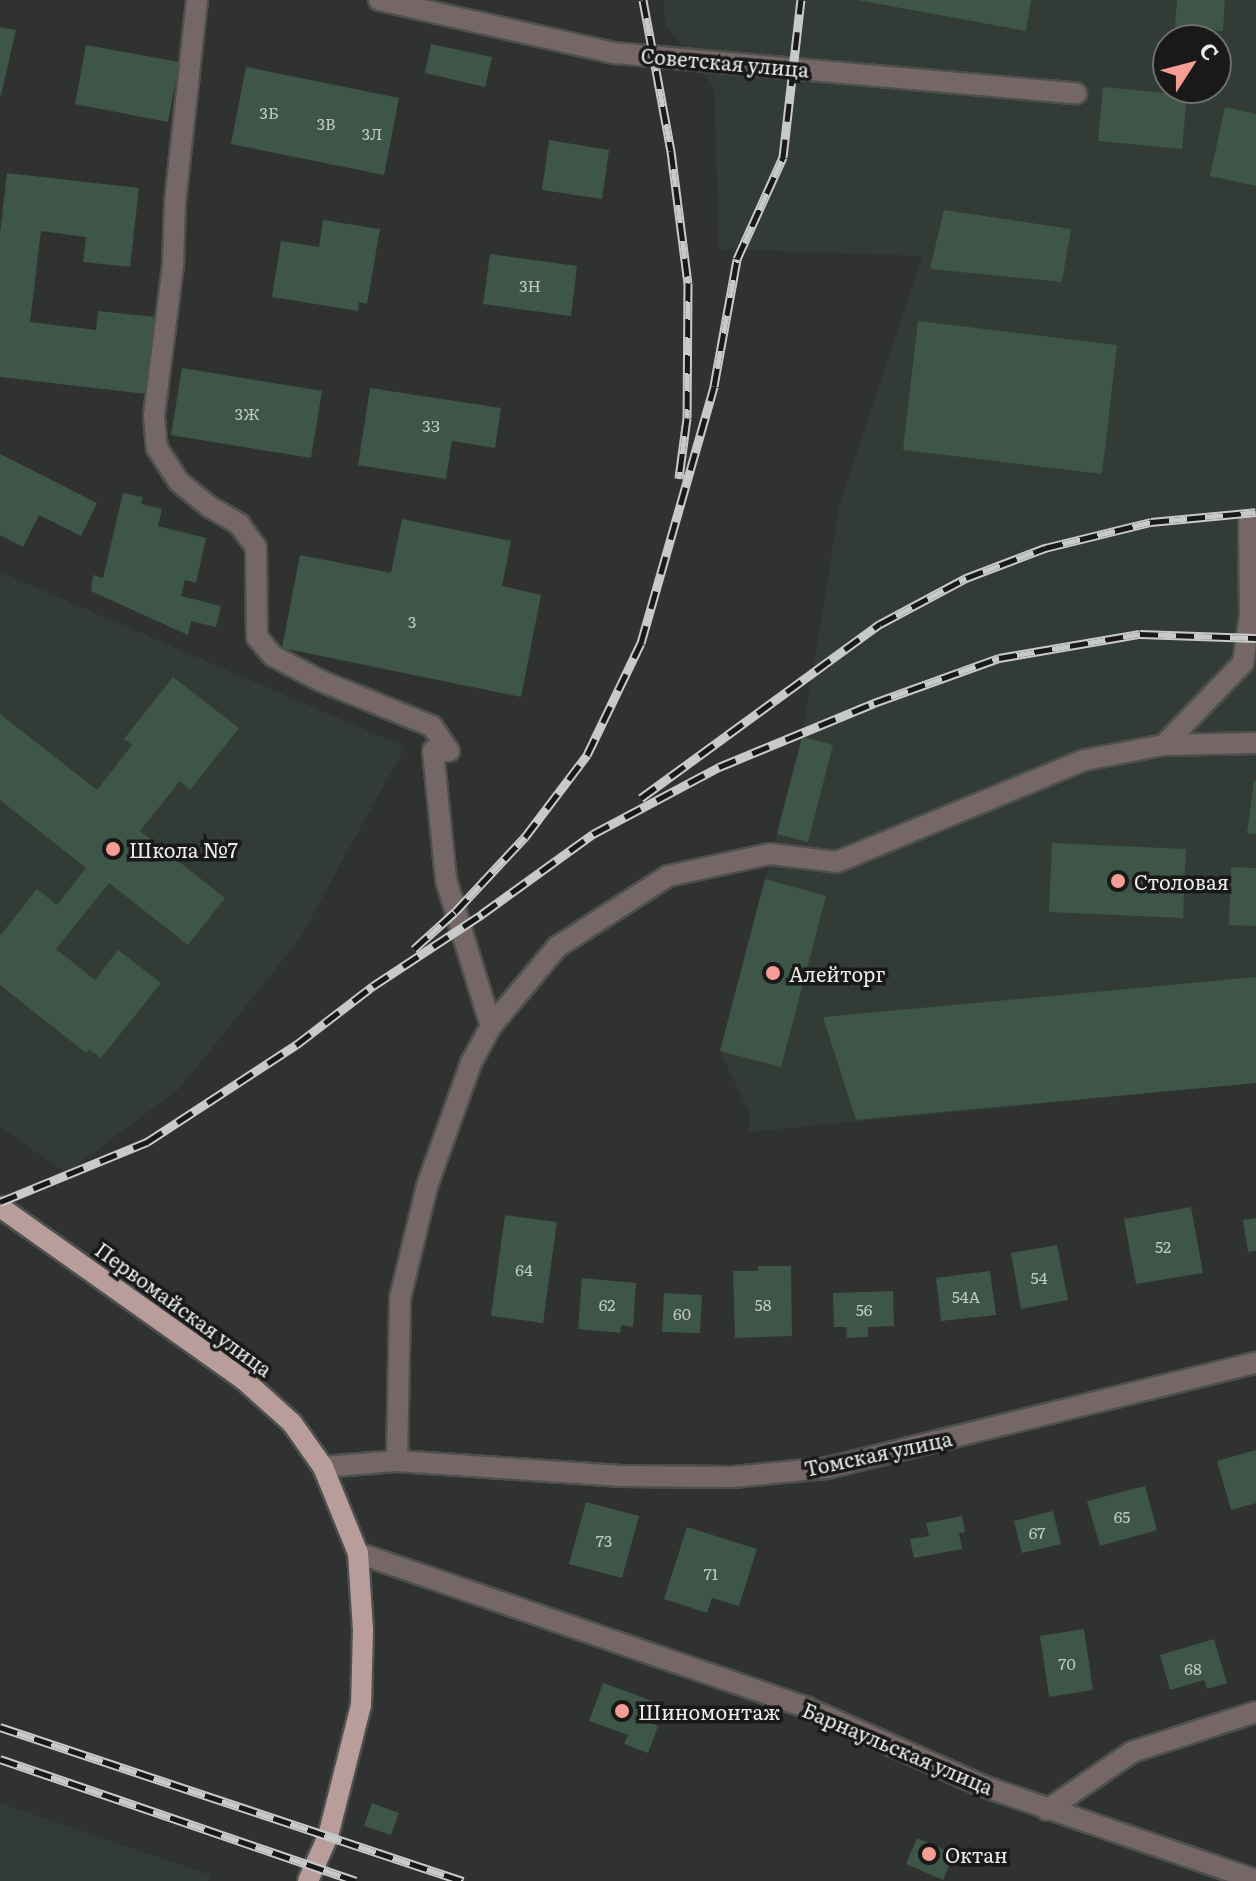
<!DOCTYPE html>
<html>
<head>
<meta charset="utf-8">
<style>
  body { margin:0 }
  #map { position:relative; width:1256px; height:1881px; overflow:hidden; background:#2f3230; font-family:Literata,serif }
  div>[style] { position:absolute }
  .built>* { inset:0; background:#323b35 }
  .building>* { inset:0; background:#3d5647 }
  .roads { filter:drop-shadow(2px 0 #4d504e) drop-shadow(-2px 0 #4d504e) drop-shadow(0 2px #4d504e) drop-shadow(0 -2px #4d504e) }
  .minor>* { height:20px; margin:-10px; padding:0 10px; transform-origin:10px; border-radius:10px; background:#756766 }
  .major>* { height:20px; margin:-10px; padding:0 10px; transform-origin:10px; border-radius:10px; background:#b99d9a }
  .rail>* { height:9px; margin-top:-4.5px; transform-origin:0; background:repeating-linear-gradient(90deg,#181918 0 18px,#c8cac9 0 36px); box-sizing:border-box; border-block:2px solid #c8cac9 }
  .dots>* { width:22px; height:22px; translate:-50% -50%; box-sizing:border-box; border:4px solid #181918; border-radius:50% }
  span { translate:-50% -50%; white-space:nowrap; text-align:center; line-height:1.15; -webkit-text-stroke:7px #181918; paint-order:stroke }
  .number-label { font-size:16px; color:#c0c8c4 }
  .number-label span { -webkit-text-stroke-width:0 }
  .street-label { font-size:20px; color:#eceeed }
  .poi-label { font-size:20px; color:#eceeed }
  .left { translate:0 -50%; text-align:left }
  .north { position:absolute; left:1152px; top:24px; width:80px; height:80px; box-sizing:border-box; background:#181918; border:2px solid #6d6e6d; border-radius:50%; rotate:54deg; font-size:22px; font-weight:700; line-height:32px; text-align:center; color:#eceeed }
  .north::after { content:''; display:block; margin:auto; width:28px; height:36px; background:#f59c94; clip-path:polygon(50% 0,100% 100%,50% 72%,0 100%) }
</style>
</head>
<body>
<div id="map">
  <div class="built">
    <div style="clip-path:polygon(evenodd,664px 0,1256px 0,1256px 1083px,749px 1132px,749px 1112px,720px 1051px,802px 737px,840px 502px,922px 256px,719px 249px,714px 87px,665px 24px,664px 0,1168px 40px,1216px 40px,1216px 88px,1168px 88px,1168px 40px)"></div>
    <div style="clip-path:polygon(0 572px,405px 747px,299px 940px,179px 1089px,66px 1173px,0 1127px)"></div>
    <div style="clip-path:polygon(0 1803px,211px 1875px,208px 1881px,0 1881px)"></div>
  </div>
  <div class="building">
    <div style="clip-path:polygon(857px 0,1031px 0,1026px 31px)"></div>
    <div style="clip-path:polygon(1177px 0,1225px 0,1223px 31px,1175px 27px)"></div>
    <div style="clip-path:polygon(0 27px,16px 30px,1px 95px,0 95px)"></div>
    <div style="clip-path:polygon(431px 44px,492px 57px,485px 87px,425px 73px)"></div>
    <div style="clip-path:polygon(86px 45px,179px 62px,168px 122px,75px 104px)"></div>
    <div style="clip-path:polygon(246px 67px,399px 98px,384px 175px,231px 144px)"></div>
    <div style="clip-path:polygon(1103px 87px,1187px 95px,1182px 149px,1098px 141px)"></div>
    <div style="clip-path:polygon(1225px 107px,1256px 114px,1256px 186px,1210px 176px)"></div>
    <div style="clip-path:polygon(549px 140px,609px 150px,602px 199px,542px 190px)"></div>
    <div style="clip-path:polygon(7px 173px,139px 188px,130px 267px,83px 262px,86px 237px,41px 231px,30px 322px,96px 330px,98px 311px,155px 317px,146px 394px,0 377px,0 233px)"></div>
    <div style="clip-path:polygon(944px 210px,1071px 229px,1062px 282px,930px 269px)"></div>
    <div style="clip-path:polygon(323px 220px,380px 229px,367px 304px,359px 302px,358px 311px,272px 297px,281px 241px,319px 247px)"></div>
    <div style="clip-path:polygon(490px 254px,577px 266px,571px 316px,483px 304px)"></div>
    <div style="clip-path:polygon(918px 321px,1117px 345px,1102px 474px,903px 450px)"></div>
    <div style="clip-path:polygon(182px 368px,322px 391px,311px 458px,171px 435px)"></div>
    <div style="clip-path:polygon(370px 388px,501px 408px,495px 448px,452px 441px,446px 479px,358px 465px)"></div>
    <div style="clip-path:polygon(0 454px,97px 503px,81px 536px,39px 515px,23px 547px,0 535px)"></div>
    <div style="clip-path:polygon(123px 493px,143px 497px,141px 504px,162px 509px,158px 526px,206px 538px,196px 583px,185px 580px,181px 596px,221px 606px,216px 627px,191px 621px,188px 635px,91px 591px,93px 575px,103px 578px)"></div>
    <div style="clip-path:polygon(402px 519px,511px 541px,502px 586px,541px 595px,521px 697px,282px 648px,300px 555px,391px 573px)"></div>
    <div style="clip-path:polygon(173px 677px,239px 728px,190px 790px,180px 781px,140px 831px,225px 898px,188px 945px,109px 883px,56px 949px,95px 980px,118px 950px,161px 983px,101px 1058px,89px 1049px,86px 1053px,0 985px,0 936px,37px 889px,57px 905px,86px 868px,0 800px,0 714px,97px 790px,132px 745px,124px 739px)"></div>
    <div style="clip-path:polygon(802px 737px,833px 745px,808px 842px,777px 834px)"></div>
    <div style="clip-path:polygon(1254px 781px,1256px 781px,1256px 834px,1247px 833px)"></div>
    <div style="clip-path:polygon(1052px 843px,1186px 849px,1183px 918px,1049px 912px)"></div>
    <div style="clip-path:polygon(1231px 867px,1256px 868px,1256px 926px,1229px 925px)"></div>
    <div style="clip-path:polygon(765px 879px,826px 896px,781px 1067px,720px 1051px)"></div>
    <div style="clip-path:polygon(1256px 977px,1256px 1083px,856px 1120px,823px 1017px)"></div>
    <div style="clip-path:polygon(1191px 1207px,1203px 1273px,1136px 1284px,1124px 1219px)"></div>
    <div style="clip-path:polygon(505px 1215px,557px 1222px,543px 1323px,491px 1316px)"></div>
    <div style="clip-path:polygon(1256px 1218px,1256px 1251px,1248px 1252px,1243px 1220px)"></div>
    <div style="clip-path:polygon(1057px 1245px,1068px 1300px,1021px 1309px,1011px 1253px)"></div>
    <div style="clip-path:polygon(758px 1266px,791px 1266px,792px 1336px,735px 1338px,733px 1271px,758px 1271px)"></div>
    <div style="clip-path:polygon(990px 1271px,996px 1315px,941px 1321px,936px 1278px)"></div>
    <div style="clip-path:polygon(582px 1278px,636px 1283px,633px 1327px,621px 1325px,620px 1333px,578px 1329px)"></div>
    <div style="clip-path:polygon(893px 1291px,894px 1326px,868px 1327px,868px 1337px,847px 1338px,846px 1327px,834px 1327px,833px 1293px)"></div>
    <div style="clip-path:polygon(664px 1293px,702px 1295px,700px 1333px,662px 1332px)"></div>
    <div style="clip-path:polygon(1256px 1450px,1256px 1503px,1231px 1510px,1217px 1461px)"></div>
    <div style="clip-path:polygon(1145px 1486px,1157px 1530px,1100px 1546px,1087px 1501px)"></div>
    <div style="clip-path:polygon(586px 1502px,639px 1516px,622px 1578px,569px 1564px)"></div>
    <div style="clip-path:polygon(1053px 1511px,1061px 1544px,1022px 1553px,1014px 1521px)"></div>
    <div style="clip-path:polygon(962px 1516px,965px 1532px,959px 1533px,962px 1549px,914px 1558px,910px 1539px,929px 1536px,926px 1523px)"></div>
    <div style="clip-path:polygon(687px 1527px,757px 1549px,739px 1606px,712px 1598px,707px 1613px,664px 1599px)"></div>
    <div style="clip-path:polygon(1084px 1629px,1093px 1690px,1049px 1697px,1040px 1636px)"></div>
    <div style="clip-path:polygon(1214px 1639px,1227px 1683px,1207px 1689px,1204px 1680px,1170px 1690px,1160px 1655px)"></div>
    <div style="clip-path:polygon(603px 1683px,655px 1702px,647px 1722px,658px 1726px,648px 1753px,624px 1744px,628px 1735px,589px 1721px)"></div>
    <div style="clip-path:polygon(372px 1803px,399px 1813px,391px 1835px,364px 1826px)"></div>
    <div style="clip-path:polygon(917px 1838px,954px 1854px,943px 1880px,906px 1864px)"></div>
  </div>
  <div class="roads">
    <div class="minor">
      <div style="left:197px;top:0;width:204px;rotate:96.2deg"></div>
      <div style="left:175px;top:203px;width:62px;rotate:91.8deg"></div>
      <div style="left:173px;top:265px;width:152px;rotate:97.2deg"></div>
      <div style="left:154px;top:416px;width:32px;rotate:85deg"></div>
      <div style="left:157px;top:448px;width:40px;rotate:57.1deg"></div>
      <div style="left:179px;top:482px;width:40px;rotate:39deg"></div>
      <div style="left:210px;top:507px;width:34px;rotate:30deg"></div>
      <div style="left:239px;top:524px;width:29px;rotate:54deg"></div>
      <div style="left:256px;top:547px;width:90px;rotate:89.4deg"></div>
      <div style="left:257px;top:637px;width:25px;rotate:50deg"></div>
      <div style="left:273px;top:656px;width:54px;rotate:27.5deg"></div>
      <div style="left:321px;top:681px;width:120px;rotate:22.1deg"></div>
      <div style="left:432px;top:726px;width:30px;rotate:56deg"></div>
      <div style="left:449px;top:751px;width:16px;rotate:180deg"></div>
      <div style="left:433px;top:751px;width:130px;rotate:84.2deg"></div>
      <div style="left:446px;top:880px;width:153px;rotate:72.9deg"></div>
      <div style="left:379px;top:0;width:242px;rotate:12.7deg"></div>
      <div style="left:615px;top:53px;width:463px;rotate:5deg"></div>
      <div style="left:1164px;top:745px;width:114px;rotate:-46.1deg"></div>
      <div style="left:1243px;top:663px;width:48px;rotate:-81.5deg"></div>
      <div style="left:1250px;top:616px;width:94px;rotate:-90.6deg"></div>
      <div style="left:1249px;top:522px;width:7px;rotate:8deg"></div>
      <div style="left:397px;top:1461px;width:225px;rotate:3.8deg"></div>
      <div style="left:621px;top:1476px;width:112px;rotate:0.5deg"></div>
      <div style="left:733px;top:1477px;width:94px;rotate:-5.5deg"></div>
      <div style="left:827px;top:1468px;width:442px;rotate:-13.8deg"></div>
      <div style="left:323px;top:1467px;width:74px;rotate:-4.6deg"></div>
      <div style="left:397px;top:1461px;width:163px;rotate:-88.9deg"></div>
      <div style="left:400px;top:1298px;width:115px;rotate:-76.4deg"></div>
      <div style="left:427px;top:1186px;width:131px;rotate:-70.3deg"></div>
      <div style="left:471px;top:1063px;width:42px;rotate:-61.6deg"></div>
      <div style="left:491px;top:1026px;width:103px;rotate:-50.1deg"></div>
      <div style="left:557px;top:947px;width:132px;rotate:-32.6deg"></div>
      <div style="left:668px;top:876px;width:104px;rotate:-12.2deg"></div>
      <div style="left:770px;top:854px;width:67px;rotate:6.8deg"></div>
      <div style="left:837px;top:862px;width:268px;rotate:-22.4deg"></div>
      <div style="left:1085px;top:760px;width:80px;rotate:-10.8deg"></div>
      <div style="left:1164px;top:745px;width:92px;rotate:-1.2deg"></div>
      <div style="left:358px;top:1553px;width:475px;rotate:19deg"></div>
      <div style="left:807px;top:1708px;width:193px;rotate:23.9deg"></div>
      <div style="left:983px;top:1786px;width:289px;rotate:19deg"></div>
      <div style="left:1047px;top:1810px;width:103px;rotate:-34.3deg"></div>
      <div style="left:1132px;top:1752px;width:130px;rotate:-17.9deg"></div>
    </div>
    <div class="major">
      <div style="left:0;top:1207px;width:298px;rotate:35.3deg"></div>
      <div style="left:243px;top:1379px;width:66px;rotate:41.9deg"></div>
      <div style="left:292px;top:1423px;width:54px;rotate:54.8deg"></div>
      <div style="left:323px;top:1467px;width:93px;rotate:67.9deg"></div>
      <div style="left:358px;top:1553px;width:77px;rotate:86.3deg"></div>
      <div style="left:363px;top:1630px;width:75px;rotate:91.5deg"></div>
      <div style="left:361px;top:1705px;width:135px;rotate:104.1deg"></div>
      <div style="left:328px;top:1836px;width:49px;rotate:114deg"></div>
    </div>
  </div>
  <div class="rail">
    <div style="left:643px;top:0;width:154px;rotate:79.5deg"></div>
    <div style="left:671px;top:151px;width:133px;rotate:82.7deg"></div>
    <div style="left:688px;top:283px;width:135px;rotate:90.4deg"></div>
    <div style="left:687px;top:418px;width:61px;rotate:97.6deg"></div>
    <div style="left:641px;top:798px;width:296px;rotate:-36.1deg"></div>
    <div style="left:880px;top:624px;width:98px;rotate:-28.1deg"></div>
    <div style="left:966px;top:578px;width:85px;rotate:-20.8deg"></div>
    <div style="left:1045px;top:548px;width:109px;rotate:-13.8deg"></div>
    <div style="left:1151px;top:522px;width:105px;rotate:-5.4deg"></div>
    <div style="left:414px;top:949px;width:55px;rotate:-42.1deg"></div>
    <div style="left:455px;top:912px;width:103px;rotate:-47deg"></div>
    <div style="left:525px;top:837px;width:103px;rotate:-52.9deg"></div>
    <div style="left:587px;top:755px;width:124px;rotate:-64.3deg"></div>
    <div style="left:641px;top:643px;width:267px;rotate:-74.1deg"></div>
    <div style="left:714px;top:386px;width:129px;rotate:-79.7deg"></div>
    <div style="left:737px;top:259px;width:112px;rotate:-65.7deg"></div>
    <div style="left:783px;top:157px;width:158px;rotate:-83.5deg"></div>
    <div style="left:0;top:1202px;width:159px;rotate:-22.2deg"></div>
    <div style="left:147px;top:1142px;width:178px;rotate:-33.1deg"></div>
    <div style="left:296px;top:1045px;width:97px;rotate:-37.5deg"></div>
    <div style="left:373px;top:986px;width:131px;rotate:-33.4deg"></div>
    <div style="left:482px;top:914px;width:137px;rotate:-35.8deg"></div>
    <div style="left:593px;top:834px;width:143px;rotate:-28deg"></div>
    <div style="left:719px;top:767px;width:168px;rotate:-22.4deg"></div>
    <div style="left:874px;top:703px;width:133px;rotate:-19.8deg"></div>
    <div style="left:999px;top:658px;width:143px;rotate:-9.7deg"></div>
    <div style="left:1140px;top:634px;width:116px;rotate:2deg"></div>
    <div style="left:0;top:1727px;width:488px;rotate:18.4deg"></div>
    <div style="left:0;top:1759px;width:376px;rotate:18.9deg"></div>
  </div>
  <div class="dots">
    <div style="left:113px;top:849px;background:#f59c94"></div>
    <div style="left:1118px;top:881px;background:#f59c94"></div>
    <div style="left:773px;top:973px;background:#f59c94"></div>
    <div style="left:622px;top:1711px;background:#f59c94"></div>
    <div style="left:929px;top:1854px;background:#f59c94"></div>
  </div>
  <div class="number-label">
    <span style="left:269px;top:112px">3Б</span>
    <span style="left:326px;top:123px">3В</span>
    <span style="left:372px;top:133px">3Л</span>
    <span style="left:530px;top:285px">3Н</span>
    <span style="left:247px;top:413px">3Ж</span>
    <span style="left:431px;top:425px">3З</span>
    <span style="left:412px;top:621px">3</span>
    <span style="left:1163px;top:1246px">52</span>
    <span style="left:524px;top:1269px">64</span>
    <span style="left:1039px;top:1277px">54</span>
    <span style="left:966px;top:1296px">54А</span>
    <span style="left:607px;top:1304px">62</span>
    <span style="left:763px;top:1304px">58</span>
    <span style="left:864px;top:1309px">56</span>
    <span style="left:682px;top:1313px">60</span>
    <span style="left:1122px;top:1516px">65</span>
    <span style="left:1037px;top:1532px">67</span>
    <span style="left:604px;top:1540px">73</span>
    <span style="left:711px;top:1573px">71</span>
    <span style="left:1067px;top:1663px">70</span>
    <span style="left:1193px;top:1668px">68</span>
  </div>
  <div class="street-label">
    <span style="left:725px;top:62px;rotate:5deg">Советская улица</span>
    <span style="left:184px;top:1309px;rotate:36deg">Первомайская улица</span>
    <span style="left:878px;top:1453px;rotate:-12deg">Томская улица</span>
    <span style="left:898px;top:1748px;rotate:23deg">Барнаульская улица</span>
  </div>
  <div class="poi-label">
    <span class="left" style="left:129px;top:849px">Школа №7</span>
    <span class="left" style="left:1134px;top:881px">Столовая</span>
    <span class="left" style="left:789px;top:973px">Алейторг</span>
    <span class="left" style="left:638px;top:1711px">Шиномонтаж</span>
    <span class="left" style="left:945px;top:1854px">Октан</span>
  </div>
  <div class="north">С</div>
</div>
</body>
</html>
